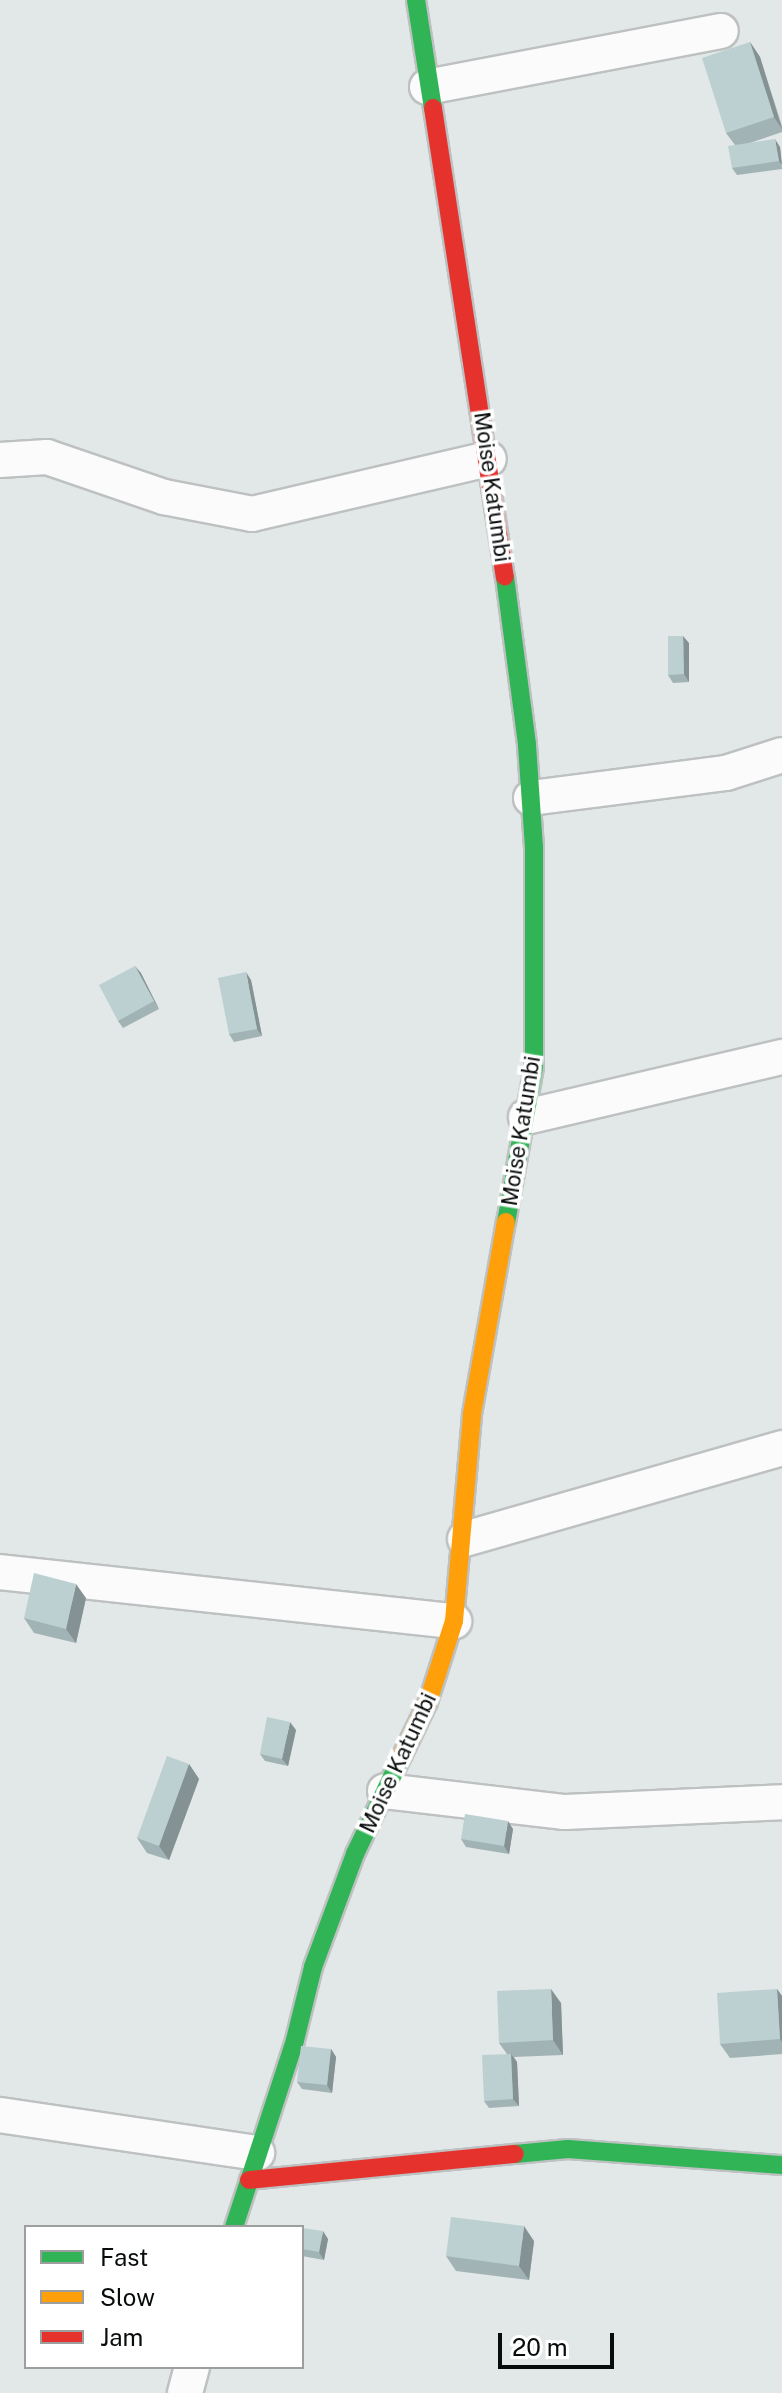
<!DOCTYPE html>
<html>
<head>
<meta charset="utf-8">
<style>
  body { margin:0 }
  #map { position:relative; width:782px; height:2393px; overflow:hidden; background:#e2e7e7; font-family:"Public Sans",sans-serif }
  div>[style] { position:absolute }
  .roads { filter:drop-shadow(2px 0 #bec1c1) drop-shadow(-2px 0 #bec1c1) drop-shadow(0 2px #bec1c1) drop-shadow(0 -2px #bec1c1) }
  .street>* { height:34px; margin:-17px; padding:0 17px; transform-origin:17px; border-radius:17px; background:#fbfbfb }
  .fast>* { height:18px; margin:-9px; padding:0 9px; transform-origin:9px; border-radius:9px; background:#30b455 }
  .slow>* { height:18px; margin:-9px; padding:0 9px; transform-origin:9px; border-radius:9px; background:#ff9f0a }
  .jam>* { height:18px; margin:-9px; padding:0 9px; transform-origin:9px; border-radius:9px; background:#e5322d }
  .wall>* { inset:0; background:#a2b3b5 }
  .shaded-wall>* { inset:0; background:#849293 }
  .building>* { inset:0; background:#bcd0d2 }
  span { translate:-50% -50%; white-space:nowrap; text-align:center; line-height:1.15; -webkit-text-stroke:7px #fff; paint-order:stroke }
  .street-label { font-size:22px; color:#090c0c }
  .legend { position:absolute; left:24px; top:2225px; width:280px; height:144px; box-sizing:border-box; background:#fff; border:2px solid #9d9e9e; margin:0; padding:10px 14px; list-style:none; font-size:24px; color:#090c0c }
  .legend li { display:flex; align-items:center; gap:16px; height:40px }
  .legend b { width:40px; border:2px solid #9d9e9e }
  .scale { position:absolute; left:498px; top:2333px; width:116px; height:36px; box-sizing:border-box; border:4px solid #090c0c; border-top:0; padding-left:10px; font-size:24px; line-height:28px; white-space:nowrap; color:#090c0c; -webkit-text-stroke:6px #fff; paint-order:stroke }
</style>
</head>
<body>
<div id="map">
  <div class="roads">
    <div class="street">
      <div style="left:427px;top:87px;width:299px;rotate:-10.8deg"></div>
      <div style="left:0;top:460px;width:47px;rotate:-3.7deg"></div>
      <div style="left:47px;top:457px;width:124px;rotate:18.9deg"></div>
      <div style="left:164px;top:497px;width:90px;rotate:10.9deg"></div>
      <div style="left:252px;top:514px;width:243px;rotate:-13.1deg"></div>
      <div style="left:531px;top:798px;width:197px;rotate:-7.3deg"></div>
      <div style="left:726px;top:773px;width:59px;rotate:-17.8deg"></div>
      <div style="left:526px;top:1117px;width:263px;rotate:-13.2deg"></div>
      <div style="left:465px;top:1539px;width:330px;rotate:-16deg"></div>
      <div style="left:0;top:1572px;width:457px;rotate:6.2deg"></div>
      <div style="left:385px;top:1791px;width:181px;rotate:6.7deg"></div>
      <div style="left:565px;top:1812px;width:217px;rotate:-2.6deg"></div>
      <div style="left:0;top:2115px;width:260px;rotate:8.4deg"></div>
      <div style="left:185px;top:2393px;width:27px;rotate:-75deg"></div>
    </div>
    <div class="fast">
      <div style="left:416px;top:0;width:109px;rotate:81.1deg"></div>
      <div style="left:505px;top:577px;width:169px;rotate:82.5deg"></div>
      <div style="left:527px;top:745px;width:102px;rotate:86.1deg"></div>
      <div style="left:534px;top:847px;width:220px;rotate:90deg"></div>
      <div style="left:534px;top:1067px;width:158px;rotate:100.2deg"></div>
      <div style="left:515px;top:2154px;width:53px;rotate:-5.4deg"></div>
      <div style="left:568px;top:2149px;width:215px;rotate:4.3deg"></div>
      <div style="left:234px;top:2227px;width:197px;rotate:-71.9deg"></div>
      <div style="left:295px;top:2040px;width:75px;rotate:-76.1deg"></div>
      <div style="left:313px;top:1967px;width:121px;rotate:-69.6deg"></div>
      <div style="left:355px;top:1854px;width:109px;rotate:-64.4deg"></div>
    </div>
    <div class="slow">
      <div style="left:402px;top:1756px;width:60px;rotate:-64.3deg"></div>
      <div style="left:428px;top:1702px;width:85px;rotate:-72.2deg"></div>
      <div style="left:454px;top:1621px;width:208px;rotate:-85deg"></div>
      <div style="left:472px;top:1414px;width:195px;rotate:-80deg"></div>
    </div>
    <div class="jam">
      <div style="left:433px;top:108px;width:474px;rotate:81.3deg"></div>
      <div style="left:249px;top:2180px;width:267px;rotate:-5.6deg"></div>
    </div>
  </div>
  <div class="wall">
    <div style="clip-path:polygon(750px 42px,760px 57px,782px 126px,782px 132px,747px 144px,780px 147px,782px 169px,737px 175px,732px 168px,735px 145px,726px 133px)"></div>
    <div style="clip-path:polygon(689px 643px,689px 682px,673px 683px,668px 675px)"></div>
    <div style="clip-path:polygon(135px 966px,159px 1009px,123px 1028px,118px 1021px)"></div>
    <div style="clip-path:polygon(251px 980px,262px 1036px,234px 1042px,229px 1034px)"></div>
    <div style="clip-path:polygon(86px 1598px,76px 1643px,34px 1633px,24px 1618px)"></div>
    <div style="clip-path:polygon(296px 1730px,288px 1766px,265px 1761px,260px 1754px)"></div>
    <div style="clip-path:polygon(189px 1764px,199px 1779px,169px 1860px,147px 1853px,137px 1838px)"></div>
    <div style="clip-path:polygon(513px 1829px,509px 1854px,466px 1847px,461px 1839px)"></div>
    <div style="clip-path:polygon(777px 1989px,782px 1996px,782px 2054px,730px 2058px,720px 2044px)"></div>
    <div style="clip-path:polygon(561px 2003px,563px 2055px,514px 2057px,517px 2062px,519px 2106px,489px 2108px,484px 2101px,507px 2054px,499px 2043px)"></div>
    <div style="clip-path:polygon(331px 2049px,336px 2057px,332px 2093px,302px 2089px,297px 2082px)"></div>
    <div style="clip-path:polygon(302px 2228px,328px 2239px,324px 2260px,302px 2256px)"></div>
    <div style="clip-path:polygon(534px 2241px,529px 2280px,456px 2271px,446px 2256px)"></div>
  </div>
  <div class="shaded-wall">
    <div style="clip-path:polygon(750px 42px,760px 57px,782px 129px,774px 117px)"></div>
    <div style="clip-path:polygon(775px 139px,780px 147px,782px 165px,779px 161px)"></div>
    <div style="clip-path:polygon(683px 636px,689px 643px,689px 682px,684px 674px)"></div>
    <div style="clip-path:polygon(135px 966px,141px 973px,159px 1009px,154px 1001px)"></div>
    <div style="clip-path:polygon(246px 972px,251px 980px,262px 1036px,257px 1029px)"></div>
    <div style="clip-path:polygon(76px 1584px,86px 1598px,76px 1643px,66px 1629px)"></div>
    <div style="clip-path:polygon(290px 1722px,296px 1730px,288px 1766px,282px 1759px)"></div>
    <div style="clip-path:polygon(189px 1764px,199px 1779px,169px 1860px,159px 1846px)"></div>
    <div style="clip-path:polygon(508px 1821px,513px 1829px,509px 1854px,504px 1846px)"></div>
    <div style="clip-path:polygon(551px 1989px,561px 2003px,563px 2055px,553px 2040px)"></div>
    <div style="clip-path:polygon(777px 1989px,782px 1996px,782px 2042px,780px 2039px)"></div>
    <div style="clip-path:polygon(331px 2049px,336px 2057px,332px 2093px,327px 2085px)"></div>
    <div style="clip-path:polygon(511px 2054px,517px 2062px,519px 2106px,513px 2099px)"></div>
    <div style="clip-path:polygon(524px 2226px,534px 2241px,529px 2280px,519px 2266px)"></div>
    <div style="clip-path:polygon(323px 2231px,328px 2239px,324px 2260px,319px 2252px)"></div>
  </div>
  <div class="building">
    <div style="clip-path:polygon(750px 42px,774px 117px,726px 133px,702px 58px)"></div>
    <div style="clip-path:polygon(775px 139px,779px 161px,732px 168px,728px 146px)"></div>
    <div style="clip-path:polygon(668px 636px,683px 636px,684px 674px,668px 675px)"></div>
    <div style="clip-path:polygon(135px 966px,154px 1001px,118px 1021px,99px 985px)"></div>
    <div style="clip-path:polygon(246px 972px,257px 1029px,229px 1034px,218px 978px)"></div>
    <div style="clip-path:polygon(34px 1573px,76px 1584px,66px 1629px,24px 1618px)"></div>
    <div style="clip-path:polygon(267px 1717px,290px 1722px,282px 1759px,260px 1754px)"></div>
    <div style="clip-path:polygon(167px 1756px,189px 1764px,159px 1846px,137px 1838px)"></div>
    <div style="clip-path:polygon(465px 1814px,508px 1821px,504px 1846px,461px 1839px)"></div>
    <div style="clip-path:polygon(551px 1989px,553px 2040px,499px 2043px,497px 1991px)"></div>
    <div style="clip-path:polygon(777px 1989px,780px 2039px,720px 2044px,717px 1993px)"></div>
    <div style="clip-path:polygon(301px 2046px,331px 2049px,327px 2085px,297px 2082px)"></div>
    <div style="clip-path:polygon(511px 2054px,513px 2099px,484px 2101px,482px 2055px)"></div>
    <div style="clip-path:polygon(451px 2217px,524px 2226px,519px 2266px,446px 2256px)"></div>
    <div style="clip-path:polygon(302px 2228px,323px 2231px,319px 2252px,302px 2249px)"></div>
  </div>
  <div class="street-label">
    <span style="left:492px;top:487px;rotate:82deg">Moise Katumbi</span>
    <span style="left:521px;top:1131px;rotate:-81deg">Moise Katumbi</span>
    <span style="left:398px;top:1763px;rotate:-65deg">Moise Katumbi</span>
  </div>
  <ul class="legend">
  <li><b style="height:10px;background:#30b455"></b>Fast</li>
  <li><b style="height:10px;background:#ff9f0a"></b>Slow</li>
  <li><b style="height:10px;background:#e5322d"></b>Jam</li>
  </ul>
  <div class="scale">20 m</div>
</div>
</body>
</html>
